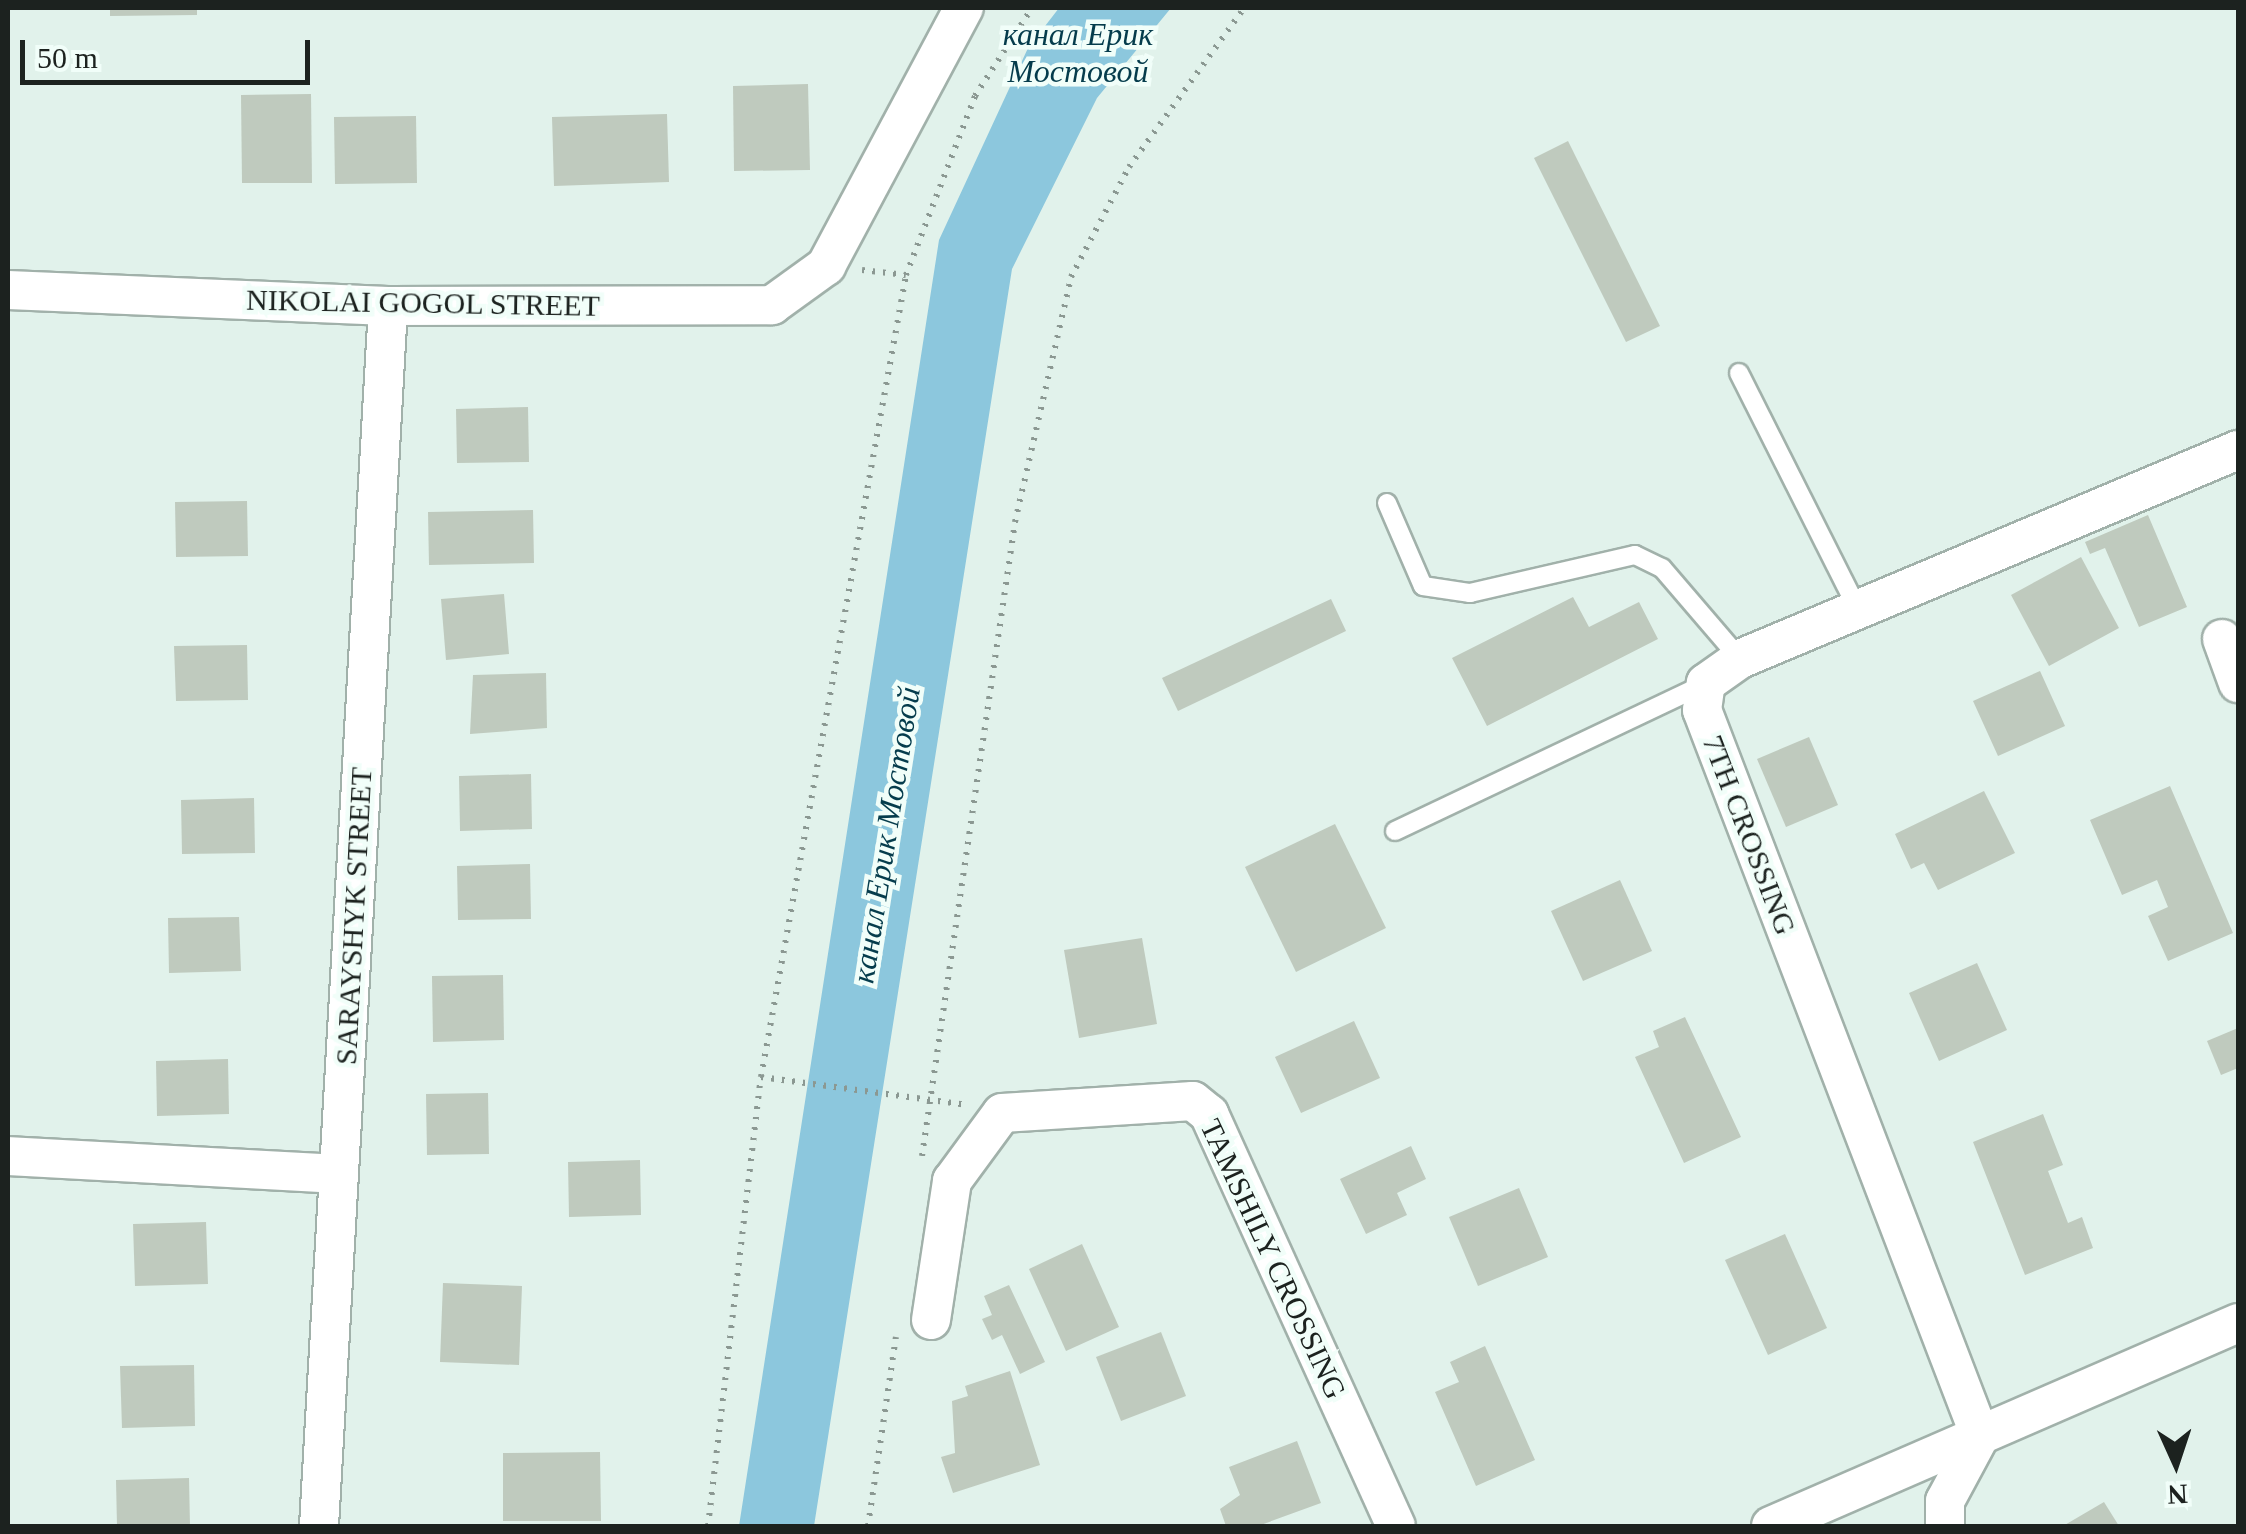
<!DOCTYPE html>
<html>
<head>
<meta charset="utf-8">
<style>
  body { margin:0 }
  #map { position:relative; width:2246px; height:1534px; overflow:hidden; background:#e1f2eb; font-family:"Times New Roman",serif }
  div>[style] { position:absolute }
  .water>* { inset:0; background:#8cc7dd }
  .building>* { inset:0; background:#bfcabe }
  .path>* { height:6px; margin-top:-3px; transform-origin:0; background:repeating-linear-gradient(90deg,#8b9892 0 2.5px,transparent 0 10.5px) }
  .roads { filter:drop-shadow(2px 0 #a1b1aa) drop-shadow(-2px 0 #a1b1aa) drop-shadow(0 2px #a1b1aa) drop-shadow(0 -2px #a1b1aa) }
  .service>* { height:18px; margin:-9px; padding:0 9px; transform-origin:9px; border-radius:9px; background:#fff }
  .minor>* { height:38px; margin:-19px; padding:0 19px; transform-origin:19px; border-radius:19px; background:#fff }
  span { translate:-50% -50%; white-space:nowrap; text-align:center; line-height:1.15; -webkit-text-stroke:9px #f1fef9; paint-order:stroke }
  .street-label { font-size:30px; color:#1c221f }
  .water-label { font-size:32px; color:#053c4c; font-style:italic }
  .frame { position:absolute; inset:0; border:10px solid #1c221f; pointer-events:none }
  .north { position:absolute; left:2126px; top:1414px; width:100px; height:100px; -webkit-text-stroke:8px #f1fef9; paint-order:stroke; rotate:177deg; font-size:28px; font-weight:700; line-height:40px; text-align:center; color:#1c221f }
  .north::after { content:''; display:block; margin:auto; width:35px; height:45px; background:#1c221f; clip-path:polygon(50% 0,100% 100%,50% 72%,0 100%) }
  .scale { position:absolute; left:20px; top:40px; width:290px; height:45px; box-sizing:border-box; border:5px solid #1c221f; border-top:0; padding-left:12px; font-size:30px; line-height:35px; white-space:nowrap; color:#1c221f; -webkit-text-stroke:8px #f1fef9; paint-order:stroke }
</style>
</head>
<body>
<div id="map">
  <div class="water">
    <div style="clip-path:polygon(1059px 8px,1171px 8px,1097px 98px,1012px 269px,814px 1526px,739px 1526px,939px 240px,1028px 48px)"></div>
  </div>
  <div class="building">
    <div style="clip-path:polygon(110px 8px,197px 8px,197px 15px,110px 16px)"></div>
    <div style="clip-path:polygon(808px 84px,810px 170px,734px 171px,733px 86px)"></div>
    <div style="clip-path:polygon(311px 94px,312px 183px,242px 183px,241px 95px)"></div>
    <div style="clip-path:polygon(667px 114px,669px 182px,554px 186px,552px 117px)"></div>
    <div style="clip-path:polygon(416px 116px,417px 183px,335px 184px,334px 117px)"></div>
    <div style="clip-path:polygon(1568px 141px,1660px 326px,1626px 342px,1534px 158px)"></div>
    <div style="clip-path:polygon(528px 407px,529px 462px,457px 463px,456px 409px)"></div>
    <div style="clip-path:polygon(247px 501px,248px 556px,176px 557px,175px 502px)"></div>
    <div style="clip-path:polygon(533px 510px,534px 563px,429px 565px,428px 512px)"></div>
    <div style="clip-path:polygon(2148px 515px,2187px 607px,2139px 627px,2105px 548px,2090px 554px,2085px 542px)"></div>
    <div style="clip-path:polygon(2081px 557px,2119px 628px,2049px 666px,2011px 595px)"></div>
    <div style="clip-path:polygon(504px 594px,509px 654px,446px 660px,441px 599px)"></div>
    <div style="clip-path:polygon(1573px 597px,1589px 627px,1639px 602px,1658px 639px,1487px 726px,1452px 658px)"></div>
    <div style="clip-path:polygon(1331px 599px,1346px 631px,1178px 711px,1162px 678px)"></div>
    <div style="clip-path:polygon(247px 645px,248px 700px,176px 701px,174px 646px)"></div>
    <div style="clip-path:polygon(2040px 671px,2065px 726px,1998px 756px,1973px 701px)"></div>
    <div style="clip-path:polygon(546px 673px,547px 728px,470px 734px,473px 675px)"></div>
    <div style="clip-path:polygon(1809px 737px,1838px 805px,1786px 827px,1757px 759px)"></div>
    <div style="clip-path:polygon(531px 774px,532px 829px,460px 831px,459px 776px)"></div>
    <div style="clip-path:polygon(2170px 786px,2233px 933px,2168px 961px,2148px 916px,2168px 907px,2157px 880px,2122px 895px,2090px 820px)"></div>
    <div style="clip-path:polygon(1984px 791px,2015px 853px,1938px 890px,1924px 863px,1911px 869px,1895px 834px)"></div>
    <div style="clip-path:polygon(254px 798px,255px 853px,182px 854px,181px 800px)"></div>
    <div style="clip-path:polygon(1335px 824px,1386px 928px,1296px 972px,1245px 867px)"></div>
    <div style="clip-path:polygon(530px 864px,531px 919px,458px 920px,457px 866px)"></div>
    <div style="clip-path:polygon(1620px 880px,1652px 951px,1583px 981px,1551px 911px)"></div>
    <div style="clip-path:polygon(239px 917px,241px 971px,169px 973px,168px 918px)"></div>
    <div style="clip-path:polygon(1142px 938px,1157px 1024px,1079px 1038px,1064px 950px)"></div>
    <div style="clip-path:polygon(1977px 963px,2007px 1030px,1939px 1061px,1909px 993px)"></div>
    <div style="clip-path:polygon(503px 975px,504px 1040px,433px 1042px,432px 976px)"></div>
    <div style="clip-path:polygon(1685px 1017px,1741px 1137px,1684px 1163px,1635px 1057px,1659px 1047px,1653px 1031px)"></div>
    <div style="clip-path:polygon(1354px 1021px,1380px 1078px,1301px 1113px,1275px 1057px)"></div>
    <div style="clip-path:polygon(2238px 1028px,2238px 1068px,2221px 1075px,2207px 1041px)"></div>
    <div style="clip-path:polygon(228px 1059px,229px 1114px,157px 1116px,156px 1061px)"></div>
    <div style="clip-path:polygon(488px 1093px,489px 1154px,427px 1155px,426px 1094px)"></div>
    <div style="clip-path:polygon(2043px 1114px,2063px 1165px,2048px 1171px,2068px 1223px,2082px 1217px,2093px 1248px,2025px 1275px,1973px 1142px)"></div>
    <div style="clip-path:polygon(1411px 1146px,1426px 1179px,1397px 1193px,1407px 1215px,1366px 1234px,1340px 1179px)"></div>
    <div style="clip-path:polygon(640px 1160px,641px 1215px,569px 1217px,568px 1162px)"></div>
    <div style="clip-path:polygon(1519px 1188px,1548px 1257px,1478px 1286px,1449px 1217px)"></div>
    <div style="clip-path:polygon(206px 1222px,208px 1284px,135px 1286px,133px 1224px)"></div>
    <div style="clip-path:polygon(1785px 1234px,1827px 1328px,1768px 1355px,1725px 1260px)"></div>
    <div style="clip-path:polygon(1082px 1244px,1119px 1327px,1066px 1351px,1029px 1269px)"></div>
    <div style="clip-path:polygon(443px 1283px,522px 1286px,519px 1365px,440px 1362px)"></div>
    <div style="clip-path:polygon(1009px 1285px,1045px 1362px,1020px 1374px,1002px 1335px,992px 1340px,982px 1319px,992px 1315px,984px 1296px)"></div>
    <div style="clip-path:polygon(1161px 1332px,1186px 1396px,1121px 1421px,1096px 1357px)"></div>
    <div style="clip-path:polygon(1485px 1346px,1535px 1460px,1476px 1486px,1435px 1392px,1459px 1382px,1450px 1362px)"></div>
    <div style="clip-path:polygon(194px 1365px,195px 1426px,122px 1428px,120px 1366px)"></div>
    <div style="clip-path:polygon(1010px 1371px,1040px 1465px,953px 1493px,941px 1457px,955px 1453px,952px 1401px,968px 1396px,965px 1386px)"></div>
    <div style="clip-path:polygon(1297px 1441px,1321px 1503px,1258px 1526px,1226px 1526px,1220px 1509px,1240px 1495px,1229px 1467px)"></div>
    <div style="clip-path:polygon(600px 1452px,601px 1521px,503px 1521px,503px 1453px)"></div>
    <div style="clip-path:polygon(189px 1478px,190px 1526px,117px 1526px,116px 1480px)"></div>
    <div style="clip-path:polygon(2104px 1502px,2119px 1526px,2063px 1526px)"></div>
  </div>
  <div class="path">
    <div style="left:862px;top:270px;width:44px;rotate:6.5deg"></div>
    <div style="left:761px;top:1077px;width:203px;rotate:7.7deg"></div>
    <div style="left:922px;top:1156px;width:641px;rotate:-81.65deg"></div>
    <div style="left:1015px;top:522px;width:251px;rotate:-77.1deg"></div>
    <div style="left:1071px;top:277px;width:124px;rotate:-62.2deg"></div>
    <div style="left:1129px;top:167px;width:196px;rotate:-54.1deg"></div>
    <div style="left:708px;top:1526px;width:452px;rotate:-83.3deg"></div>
    <div style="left:761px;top:1077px;width:815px;rotate:-79.75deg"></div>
    <div style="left:906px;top:275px;width:192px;rotate:-68.9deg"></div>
    <div style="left:975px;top:96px;width:105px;rotate:-57.1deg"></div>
    <div style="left:868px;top:1526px;width:191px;rotate:-81.6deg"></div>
  </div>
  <div class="roads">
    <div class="service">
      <div style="left:1739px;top:373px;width:265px;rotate:63.3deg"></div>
      <div style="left:1387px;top:503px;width:90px;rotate:66.6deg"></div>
      <div style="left:1423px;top:586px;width:48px;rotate:8.5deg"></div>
      <div style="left:1470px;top:593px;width:169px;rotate:-13deg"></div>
      <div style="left:1635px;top:555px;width:30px;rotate:26deg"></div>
      <div style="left:1662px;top:568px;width:120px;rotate:49.4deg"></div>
      <div style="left:1395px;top:831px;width:344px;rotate:-25.4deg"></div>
    </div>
    <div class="minor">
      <div style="left:8px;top:290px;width:380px;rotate:2.4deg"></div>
      <div style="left:388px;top:306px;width:384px;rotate:-0.1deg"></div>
      <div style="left:772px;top:305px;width:67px;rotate:-35.8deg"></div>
      <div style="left:826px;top:266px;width:293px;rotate:-61.9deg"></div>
      <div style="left:2222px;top:639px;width:47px;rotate:70deg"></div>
      <div style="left:8px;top:1156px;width:331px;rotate:3.1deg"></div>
      <div style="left:931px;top:1320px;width:141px;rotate:-81.4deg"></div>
      <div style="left:952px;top:1181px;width:84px;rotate:-53.7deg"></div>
      <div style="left:1002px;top:1113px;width:191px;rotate:-3.6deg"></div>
      <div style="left:1193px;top:1101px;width:21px;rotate:39deg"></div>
      <div style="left:1209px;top:1114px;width:452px;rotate:65.6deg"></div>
      <div style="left:319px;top:1526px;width:1222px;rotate:-86.76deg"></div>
      <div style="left:1771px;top:1526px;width:509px;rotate:-23.49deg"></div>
      <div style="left:1945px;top:1526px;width:25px;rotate:-90deg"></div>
      <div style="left:1945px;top:1501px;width:74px;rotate:-61.7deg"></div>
      <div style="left:1980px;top:1436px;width:777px;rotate:-110.95deg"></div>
      <div style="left:1702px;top:710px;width:27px;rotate:-82deg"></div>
      <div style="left:1706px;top:683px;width:42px;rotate:-35.2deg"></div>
      <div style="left:1740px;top:659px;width:540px;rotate:-22.77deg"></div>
    </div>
  </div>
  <div class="street-label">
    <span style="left:423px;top:303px;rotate:1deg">NIKOLAI GOGOL STREET</span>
    <span style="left:1749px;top:835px;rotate:69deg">7TH CROSSING</span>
    <span style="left:354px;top:916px;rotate:-87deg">SARAYSHYK STREET</span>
    <span style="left:1273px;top:1259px;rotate:65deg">TAMSHILY CROSSING</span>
  </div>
  <div class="water-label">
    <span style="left:1078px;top:53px">канал Ерик<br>Мостовой</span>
    <span style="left:886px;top:835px;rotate:-81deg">канал Ерик Мостовой</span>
  </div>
  <div class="frame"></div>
  <div class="north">N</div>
  <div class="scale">50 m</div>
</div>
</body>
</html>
